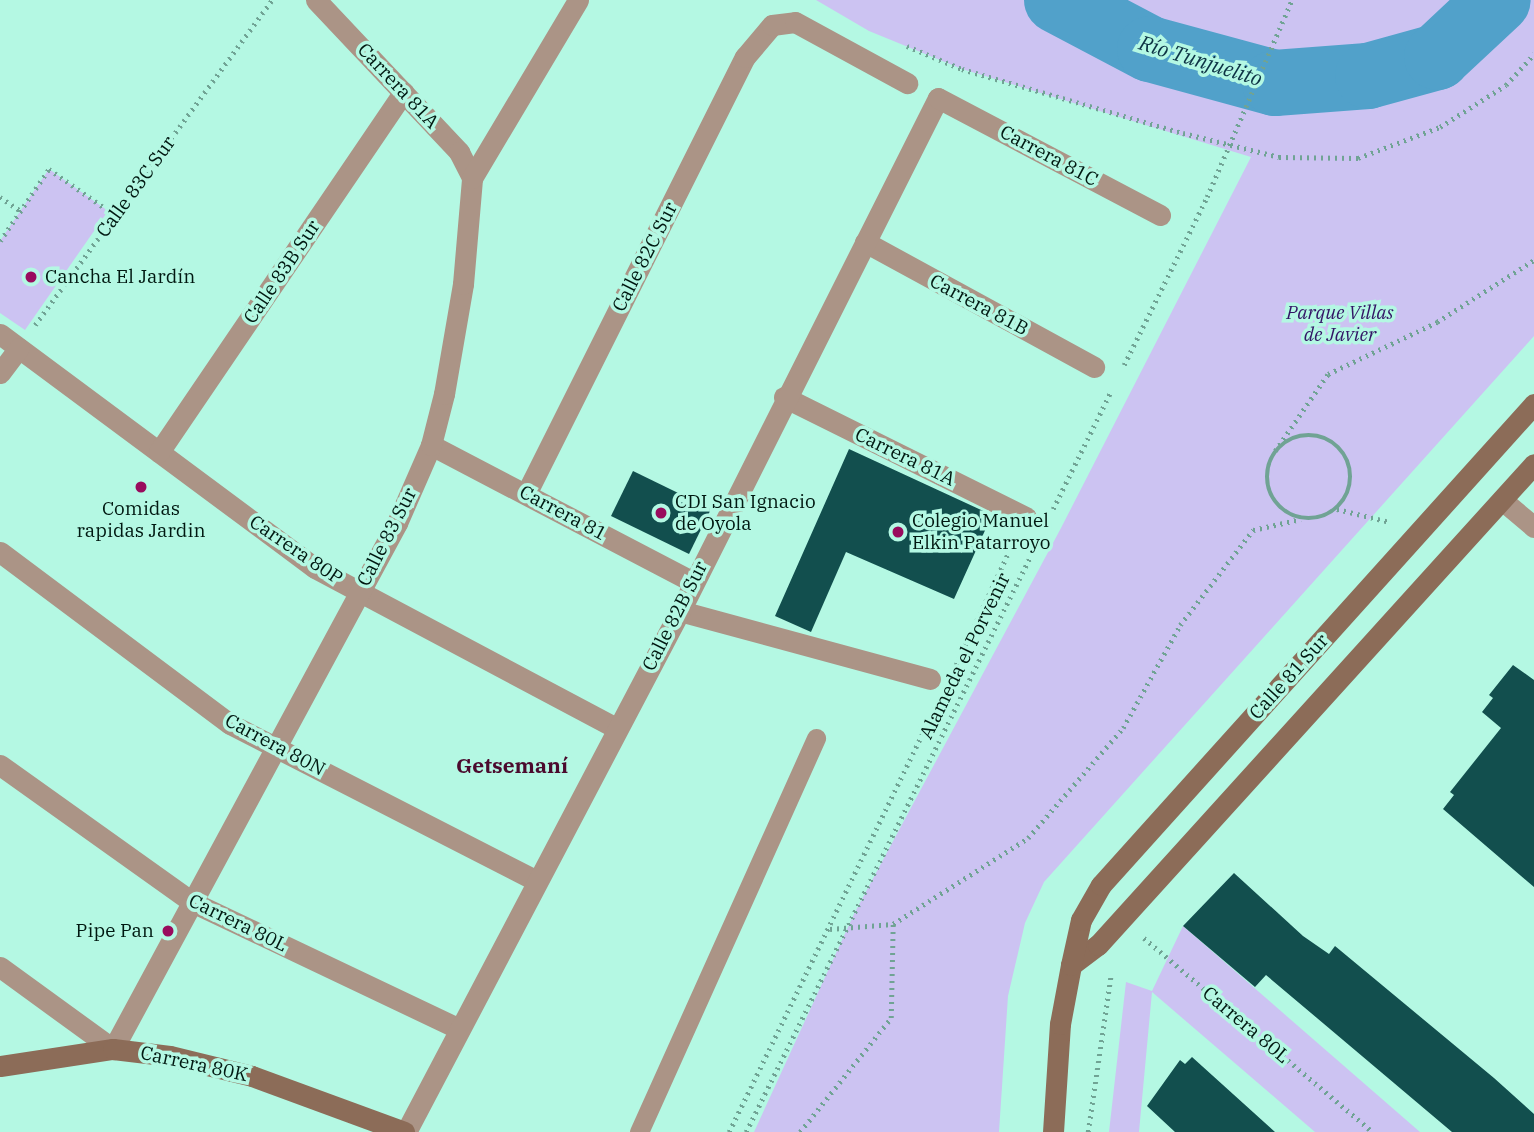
<!DOCTYPE html>
<html>
<head>
<meta charset="utf-8">
<style>
  body { margin:0 }
  #map { position:relative; width:1534px; height:1132px; overflow:hidden; background:#b4f8e3; font-family:"IBM Plex Serif",serif }
  div>[style] { position:absolute }
  .green>* { inset:0; background:#ccc3f2 }
  .river>* { height:66px; margin:-33px; padding:0 33px; transform-origin:33px; border-radius:33px; background:#51a1ca }
  .building>* { inset:0; background:#124f4e }
  .path>* { height:4.5px; margin-top:-2.25px; transform-origin:0; background:repeating-linear-gradient(90deg,#70a394 0 2px,transparent 0 7px) }
  .path>.ring { margin:-2.25px; padding:0; box-sizing:content-box; background:none; border:4.5px solid #70a394; border-radius:50% }
  .lane>* { height:19px; margin:-9.5px; padding:0 9.5px; transform-origin:9.5px; border-radius:9.5px; background:#ab9486 }
  .street>* { height:21px; margin:-10.5px; padding:0 10.5px; transform-origin:10.5px; border-radius:10.5px; background:#ab9486 }
  .secondary>* { height:21px; margin:-10.5px; padding:0 10.5px; transform-origin:10.5px; border-radius:10.5px; background:#8c6c58 }
  .dots>* { width:19px; height:19px; translate:-50% -50%; box-sizing:border-box; border:4px solid #b4f8e3; border-radius:50% }
  span { translate:-50% -50%; white-space:nowrap; text-align:center; line-height:1.15; -webkit-text-stroke:7px #b4f8e3; paint-order:stroke }
  .street-label { font-size:19px; color:#001811 }
  .poi-label { font-size:19px; color:#001811 }
  .left { translate:0 -50%; text-align:left }
  .right { translate:-100% -50%; text-align:right }
  .park-label { font-size:19px; color:#321565; font-style:italic }
  .water-label { font-size:21px; color:#0d3244; font-style:italic }
  .neighbourhood-label { font-size:21px; color:#4b0a2d; font-weight:700 }
</style>
</head>
<body>
<div id="map">
  <div class="green">
    <div style="clip-path:polygon(816px 0,1534px 0,1534px 336px,1044px 882px,1025px 923px,1008px 996px,999px 1132px,754px 1132px,854px 914px,1061px 528px,1251px 157px,962px 69px,869px 31px)"></div>
    <div style="clip-path:polygon(49px 169px,108px 211px,25px 330px,0 313px,0 241px)"></div>
    <div style="clip-path:polygon(1183px 926px,1420px 1132px,1315px 1132px,1152px 992px,1139px 1132px,1109px 1132px,1126px 982px,1152px 991px)"></div>
  </div>
  <div class="river">
    <div style="left:1057px;top:0;width:105px;rotate:27.8deg"></div>
    <div style="left:1150px;top:49px;width:130px;rotate:15.2deg"></div>
    <div style="left:1275px;top:83px;width:93px;rotate:-4.3deg"></div>
    <div style="left:1368px;top:76px;width:72px;rotate:-15.4deg"></div>
    <div style="left:1437px;top:57px;width:83px;rotate:-43.1deg"></div>
  </div>
  <div class="building">
    <div style="clip-path:polygon(849px 449px,992px 515px,954px 599px,846px 552px,811px 632px,775px 616px)"></div>
    <div style="clip-path:polygon(633px 471px,711px 509px,689px 554px,611px 516px)"></div>
    <div style="clip-path:polygon(1513px 665px,1534px 680px,1534px 887px,1443px 809px,1454px 795px,1450px 792px,1501px 728px,1482px 712px,1493px 698px,1489px 695px)"></div>
    <div style="clip-path:polygon(1234px 873px,1303px 936px,1329px 954px,1335px 946px,1494px 1078px,1534px 1114px,1534px 1132px,1452px 1132px,1266px 975px,1255px 987px,1183px 926px)"></div>
    <div style="clip-path:polygon(1192px 1057px,1275px 1132px,1175px 1132px,1147px 1106px,1180px 1060px,1185px 1064px)"></div>
  </div>
  <div class="path">
    <div style="left:907px;top:46px;width:60px;rotate:22.7deg"></div>
    <div style="left:962px;top:69px;width:230px;rotate:16.2deg"></div>
    <div style="left:1183px;top:133px;width:99px;rotate:14deg"></div>
    <div style="left:1279px;top:157px;width:79px;rotate:0.7deg"></div>
    <div style="left:1358px;top:158px;width:88px;rotate:-20.7deg"></div>
    <div style="left:1440px;top:127px;width:78px;rotate:-32.5deg"></div>
    <div style="left:1506px;top:85px;width:42px;rotate:-47.9deg"></div>
    <div style="left:0;top:197px;width:25px;rotate:34deg"></div>
    <div style="left:0;top:241px;width:87px;rotate:-55.8deg"></div>
    <div style="left:49px;top:169px;width:80px;rotate:34.9deg"></div>
    <div style="left:35px;top:325px;width:402px;rotate:-53.9deg"></div>
    <div style="left:1124px;top:365px;width:187px;rotate:-63.7deg"></div>
    <div style="left:1207px;top:197px;width:215px;rotate:-66.7deg"></div>
    <div class="ring" style="left:1267px;top:435px;width:79.5px;height:79.5px"></div>
    <div style="left:1275px;top:451px;width:93px;rotate:-55.5deg"></div>
    <div style="left:1328px;top:374px;width:121px;rotate:-25.5deg"></div>
    <div style="left:1437px;top:322px;width:115px;rotate:-32.6deg"></div>
    <div style="left:1053px;top:509px;width:131px;rotate:-63.8deg"></div>
    <div style="left:1337px;top:509px;width:55px;rotate:13.8deg"></div>
    <div style="left:956px;top:665px;width:135px;rotate:-65deg"></div>
    <div style="left:830px;top:929px;width:63px;rotate:-4.5deg"></div>
    <div style="left:893px;top:924px;width:160px;rotate:-32.5deg"></div>
    <div style="left:1028px;top:838px;width:145px;rotate:-49.2deg"></div>
    <div style="left:1123px;top:728px;width:118px;rotate:-61deg"></div>
    <div style="left:1180px;top:625px;width:120px;rotate:-52.5deg"></div>
    <div style="left:1253px;top:530px;width:49px;rotate:-12.9deg"></div>
    <div style="left:1144px;top:938px;width:300px;rotate:40.3deg"></div>
    <div style="left:729px;top:1132px;width:472px;rotate:-64.1deg"></div>
    <div style="left:746px;top:1132px;width:655px;rotate:-63.71deg"></div>
    <div style="left:800px;top:1132px;width:146px;rotate:-51.4deg"></div>
    <div style="left:891px;top:1018px;width:94px;rotate:-88.8deg"></div>
    <div style="left:1088px;top:1132px;width:160px;rotate:-81.7deg"></div>
  </div>
  <div class="lane">
    <div style="left:639px;top:1132px;width:432px;rotate:-65.8deg"></div>
  </div>
  <div class="street">
    <div style="left:316px;top:0;width:209px;rotate:46.7deg"></div>
    <div style="left:459px;top:152px;width:29px;rotate:63deg"></div>
    <div style="left:865px;top:242px;width:261px;rotate:28.6deg"></div>
    <div style="left:0;top:334px;width:392px;rotate:36.6deg"></div>
    <div style="left:315px;top:568px;width:341px;rotate:28deg"></div>
    <div style="left:0;top:373px;width:31px;rotate:-53deg"></div>
    <div style="left:784px;top:397px;width:270px;rotate:26.4deg"></div>
    <div style="left:431px;top:445px;width:296px;rotate:27.6deg"></div>
    <div style="left:159px;top:452px;width:435px;rotate:-55.8deg"></div>
    <div style="left:526px;top:494px;width:489px;rotate:-63.4deg"></div>
    <div style="left:745px;top:57px;width:42px;rotate:-49.8deg"></div>
    <div style="left:772px;top:25px;width:23px;rotate:-7deg"></div>
    <div style="left:795px;top:22px;width:128px;rotate:28.6deg"></div>
    <div style="left:1502px;top:500px;width:42px;rotate:40.2deg"></div>
    <div style="left:0;top:552px;width:287px;rotate:36.8deg"></div>
    <div style="left:230px;top:724px;width:345px;rotate:27.1deg"></div>
    <div style="left:680px;top:611px;width:259px;rotate:15.2deg"></div>
    <div style="left:0;top:765px;width:236px;rotate:35.5deg"></div>
    <div style="left:192px;top:902px;width:296px;rotate:25.4deg"></div>
    <div style="left:0;top:967px;width:140px;rotate:36deg"></div>
    <div style="left:113px;top:1049px;width:598px;rotate:-61.63deg"></div>
    <div style="left:397px;top:523px;width:85px;rotate:-66.4deg"></div>
    <div style="left:431px;top:445px;width:53px;rotate:-75.7deg"></div>
    <div style="left:444px;top:394px;width:112px;rotate:-80.2deg"></div>
    <div style="left:463px;top:284px;width:106px;rotate:-85.1deg"></div>
    <div style="left:472px;top:178px;width:207px;rotate:-59.2deg"></div>
    <div style="left:406px;top:1132px;width:589px;rotate:-62.26deg"></div>
    <div style="left:680px;top:611px;width:574px;rotate:-63.3deg"></div>
    <div style="left:938px;top:98px;width:251px;rotate:27.8deg"></div>
  </div>
  <div class="secondary">
    <div style="left:1071px;top:965px;width:34px;rotate:-37deg"></div>
    <div style="left:1098px;top:945px;width:649px;rotate:-47.81deg"></div>
    <div style="left:0;top:1066px;width:114px;rotate:-8.6deg"></div>
    <div style="left:113px;top:1049px;width:57px;rotate:7deg"></div>
    <div style="left:170px;top:1056px;width:84px;rotate:13.7deg"></div>
    <div style="left:252px;top:1076px;width:162px;rotate:20.2deg"></div>
    <div style="left:1053px;top:1132px;width:108px;rotate:-86.3deg"></div>
    <div style="left:1060px;top:1024px;width:60px;rotate:-79.4deg"></div>
    <div style="left:1071px;top:965px;width:46px;rotate:-77.5deg"></div>
    <div style="left:1081px;top:920px;width:40px;rotate:-60.3deg"></div>
    <div style="left:1101px;top:885px;width:647px;rotate:-48.01deg"></div>
  </div>
  <div class="dots">
    <div style="left:31px;top:277px;background:#990b5d"></div>
    <div style="left:141px;top:487px;background:#990b5d"></div>
    <div style="left:661px;top:513px;background:#990b5d"></div>
    <div style="left:898px;top:532px;background:#990b5d"></div>
    <div style="left:168px;top:931px;background:#990b5d"></div>
  </div>
  <div class="street-label">
    <span style="left:398px;top:86px;rotate:47deg">Carrera 81A</span>
    <span style="left:1049px;top:156px;rotate:28deg">Carrera 81C</span>
    <span style="left:136px;top:187px;rotate:-54deg">Calle 83C Sur</span>
    <span style="left:645px;top:257px;rotate:-63deg">Calle 82C Sur</span>
    <span style="left:282px;top:272px;rotate:-56deg">Calle 83B Sur</span>
    <span style="left:979px;top:305px;rotate:28deg">Carrera 81B</span>
    <span style="left:905px;top:457px;rotate:26deg">Carrera 81A</span>
    <span style="left:563px;top:513px;rotate:28deg">Carrera 81</span>
    <span style="left:387px;top:537px;rotate:-63deg">Calle 83 Sur</span>
    <span style="left:296px;top:550px;rotate:34deg">Carrera 80P</span>
    <span style="left:675px;top:616px;rotate:-63deg">Calle 82B Sur</span>
    <span style="left:965px;top:656px;rotate:-64deg">Alameda el Porvenir</span>
    <span style="left:1289px;top:677px;rotate:-48deg">Calle 81 Sur</span>
    <span style="left:275px;top:745px;rotate:28deg">Carrera 80N</span>
    <span style="left:238px;top:923px;rotate:26deg">Carrera 80L</span>
    <span style="left:1246px;top:1025px;rotate:40deg">Carrera 80L</span>
    <span style="left:194px;top:1064px;rotate:12deg">Carrera 80K</span>
  </div>
  <div class="poi-label">
    <span class="left" style="left:45px;top:277px">Cancha El Jardín</span>
    <span class="left" style="left:675px;top:513px">CDI San Ignacio<br>de Oyola</span>
    <span style="left:141px;top:520px">Comidas<br>rapidas Jardin</span>
    <span class="left" style="left:912px;top:532px">Colegio Manuel<br>Elkin Patarroyo</span>
    <span class="right" style="left:154px;top:931px">Pipe Pan</span>
  </div>
  <div class="park-label">
    <span style="left:1340px;top:324px">Parque Villas<br>de Javier</span>
  </div>
  <div class="water-label">
    <span style="left:1201px;top:60px;rotate:17deg">Río Tunjuelito</span>
  </div>
  <div class="neighbourhood-label">
    <span style="left:512px;top:765px">Getsemaní</span>
  </div>
</div>
</body>
</html>
